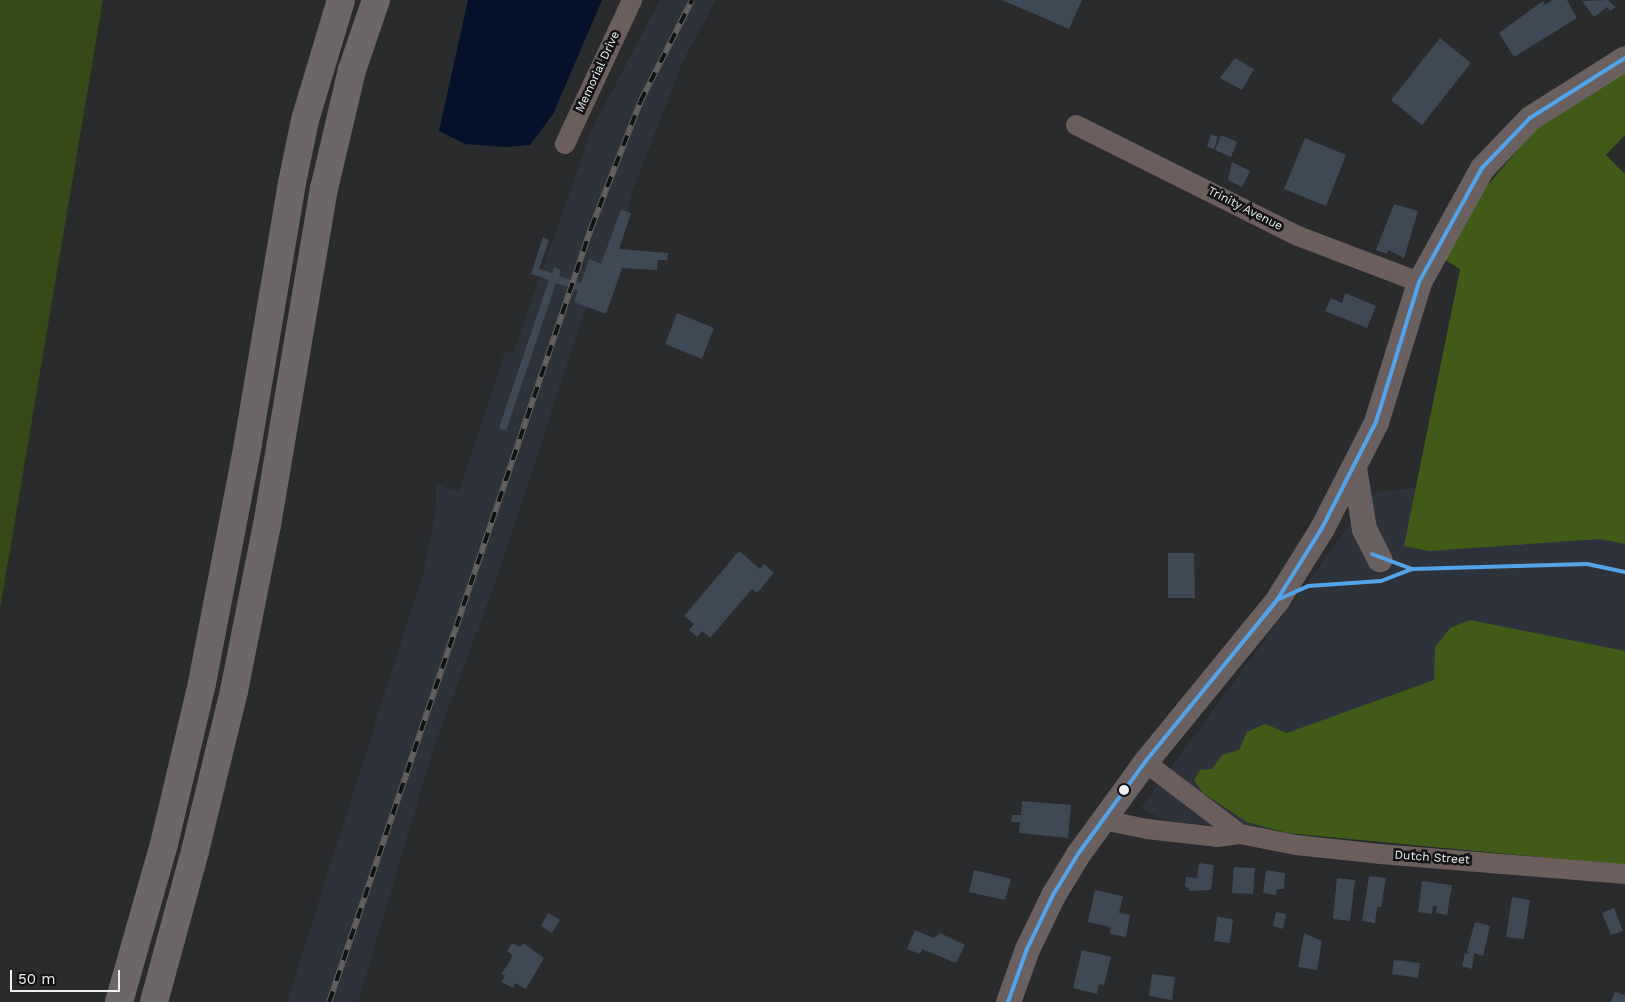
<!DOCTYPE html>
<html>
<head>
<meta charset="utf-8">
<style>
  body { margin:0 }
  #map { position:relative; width:1625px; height:1002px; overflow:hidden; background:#292b2d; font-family:"Work Sans",sans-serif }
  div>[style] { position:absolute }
  .built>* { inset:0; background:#2e333b }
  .green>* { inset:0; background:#354a17 }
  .forest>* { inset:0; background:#405b18 }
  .water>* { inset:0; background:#04112b }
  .building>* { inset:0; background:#3f4855 }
  .minor>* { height:20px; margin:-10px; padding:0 10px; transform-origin:10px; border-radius:10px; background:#6c5e5d }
  .major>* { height:25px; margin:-12.5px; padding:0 12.5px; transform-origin:12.5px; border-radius:12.5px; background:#6a605f }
  .highway>* { height:28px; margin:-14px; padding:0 14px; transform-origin:14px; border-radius:14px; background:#6d6666 }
  .rail>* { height:5.5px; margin-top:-2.75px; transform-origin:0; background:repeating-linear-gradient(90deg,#121314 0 11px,#64605f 0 22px); box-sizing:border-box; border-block:1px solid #64605f }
  .bus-1>* { height:4px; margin:-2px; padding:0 2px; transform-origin:2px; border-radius:2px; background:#53a3e8 }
  .dots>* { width:14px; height:14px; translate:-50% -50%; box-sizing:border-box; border:2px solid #121314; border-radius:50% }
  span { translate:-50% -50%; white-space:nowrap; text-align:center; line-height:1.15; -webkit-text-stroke:5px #121314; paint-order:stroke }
  .street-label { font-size:12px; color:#eef0f2 }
  .scale { position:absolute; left:10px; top:970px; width:110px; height:22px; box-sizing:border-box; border:2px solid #eef0f2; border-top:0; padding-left:6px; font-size:15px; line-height:18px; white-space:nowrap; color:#eef0f2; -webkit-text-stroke:4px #121314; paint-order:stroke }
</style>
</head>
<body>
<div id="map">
  <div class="built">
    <div style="clip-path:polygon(660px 0,716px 0,683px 61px,632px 192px,627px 211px,631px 213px,619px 249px,668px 253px,667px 260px,658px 260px,657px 270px,622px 268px,606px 314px,586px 307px,498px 575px,434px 747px,358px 1002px,287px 1002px,424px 570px,436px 509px,436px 484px,459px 492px,505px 351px,513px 354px,592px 129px)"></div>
    <div style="clip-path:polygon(1531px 477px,1625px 492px,1625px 861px,1166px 821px,1141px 808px,1374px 492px)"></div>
  </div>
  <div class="green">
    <div style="clip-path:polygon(0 0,103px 0,0 609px)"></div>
  </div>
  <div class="forest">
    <div style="clip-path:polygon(1625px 68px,1625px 135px,1606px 155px,1625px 174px,1625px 544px,1600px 539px,1429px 551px,1404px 546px,1460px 269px,1445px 260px,1470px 206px,1533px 132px)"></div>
    <div style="clip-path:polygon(1470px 620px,1625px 651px,1625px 865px,1287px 833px,1247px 822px,1203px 793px,1194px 780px,1200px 770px,1212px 769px,1222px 755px,1239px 750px,1247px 732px,1265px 724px,1287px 733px,1434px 680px,1435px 647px,1450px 628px)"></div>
  </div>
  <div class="water">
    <div style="clip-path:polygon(468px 0,602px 0,553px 114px,530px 145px,508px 147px,465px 144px,439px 131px)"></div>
  </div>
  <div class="building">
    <div style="clip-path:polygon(1002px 0,1082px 0,1069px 29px)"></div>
    <div style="clip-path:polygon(1552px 0,1567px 0,1577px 18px,1514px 57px,1499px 33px,1543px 1px,1545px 5px)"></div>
    <div style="clip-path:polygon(1608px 0,1616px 7px,1610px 11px,1607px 7px,1594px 17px,1582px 1px)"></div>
    <div style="clip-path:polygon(1440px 38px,1471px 63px,1422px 125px,1391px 100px)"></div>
    <div style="clip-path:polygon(1235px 58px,1254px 69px,1242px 90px,1220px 78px)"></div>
    <div style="clip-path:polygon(1211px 134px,1218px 137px,1214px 149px,1207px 147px)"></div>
    <div style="clip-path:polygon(1221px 135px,1237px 142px,1231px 157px,1215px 150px)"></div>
    <div style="clip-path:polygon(1305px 138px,1346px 155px,1326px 206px,1284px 189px)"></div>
    <div style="clip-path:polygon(1232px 162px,1250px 171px,1242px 187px,1228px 180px)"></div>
    <div style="clip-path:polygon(1394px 204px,1418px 211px,1404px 258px,1388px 250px,1387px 254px,1376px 250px)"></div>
    <div style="clip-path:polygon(621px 210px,631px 213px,619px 249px,668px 253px,667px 260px,658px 260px,657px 270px,622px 268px,606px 314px,574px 302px,578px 290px,556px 283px,506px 431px,499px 428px,549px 280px,531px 274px,543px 237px,549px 240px,539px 269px,552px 273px,554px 267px,561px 270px,559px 276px,581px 283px,589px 259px,601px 264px)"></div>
    <div style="clip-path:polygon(1345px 293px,1376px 306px,1367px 328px,1325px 311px,1331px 298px,1342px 303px)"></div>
    <div style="clip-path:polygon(677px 313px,714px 328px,702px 359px,665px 344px)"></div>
    <div style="clip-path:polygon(739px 551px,760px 569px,764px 564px,774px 573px,757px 593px,752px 589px,710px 638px,702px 631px,697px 637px,689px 630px,694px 624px,684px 616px)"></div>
    <div style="clip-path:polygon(1168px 553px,1194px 553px,1195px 598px,1168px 598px)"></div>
    <div style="clip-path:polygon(1022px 801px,1071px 805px,1068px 838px,1019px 833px,1020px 822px,1011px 822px,1012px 815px,1021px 815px)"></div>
    <div style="clip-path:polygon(1199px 863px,1214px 865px,1211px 890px,1188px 891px,1189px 888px,1185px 887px,1186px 877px,1197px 878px)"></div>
    <div style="clip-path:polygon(1234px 867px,1255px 868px,1253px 894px,1232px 893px)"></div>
    <div style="clip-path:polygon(974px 870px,1011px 879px,1005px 900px,969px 892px)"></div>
    <div style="clip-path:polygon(1266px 870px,1285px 873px,1284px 889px,1277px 889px,1276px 895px,1263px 893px)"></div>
    <div style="clip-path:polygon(1369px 876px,1386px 878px,1381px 907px,1377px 907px,1375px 923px,1362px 921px)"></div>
    <div style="clip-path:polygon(1337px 878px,1355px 880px,1350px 921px,1333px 919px)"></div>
    <div style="clip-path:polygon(1422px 881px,1452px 885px,1447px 915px,1436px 913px,1437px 906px,1433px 906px,1432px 914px,1418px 912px)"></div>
    <div style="clip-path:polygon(1095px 890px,1123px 896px,1119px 913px,1130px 915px,1126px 937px,1110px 934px,1111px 927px,1088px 922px)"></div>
    <div style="clip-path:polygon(1512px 897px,1530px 900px,1524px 939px,1506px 937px)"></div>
    <div style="clip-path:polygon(1614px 908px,1623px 931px,1611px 935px,1602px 913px)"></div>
    <div style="clip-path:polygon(1276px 912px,1286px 914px,1283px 929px,1273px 926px)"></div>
    <div style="clip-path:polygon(548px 913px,560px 920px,552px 933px,541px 926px)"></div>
    <div style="clip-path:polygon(1217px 917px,1233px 919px,1230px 943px,1214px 941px)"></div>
    <div style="clip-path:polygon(1475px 922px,1490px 926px,1483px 956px,1474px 953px,1472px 969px,1462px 966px,1465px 953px,1470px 954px,1467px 951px)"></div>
    <div style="clip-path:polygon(915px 930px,934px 938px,940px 933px,965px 945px,956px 963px,922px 949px,920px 954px,907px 949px)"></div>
    <div style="clip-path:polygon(1304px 933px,1322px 941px,1317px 970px,1298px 967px)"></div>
    <div style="clip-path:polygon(512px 943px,520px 947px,523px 943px,544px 958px,526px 989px,515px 983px,513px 988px,501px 982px,505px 976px,501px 974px,510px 961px,512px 955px,507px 951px)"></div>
    <div style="clip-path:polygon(1082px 950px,1111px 957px,1104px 985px,1099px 984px,1097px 994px,1073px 988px)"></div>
    <div style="clip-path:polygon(1394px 960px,1420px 963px,1418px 978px,1392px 974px)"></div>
    <div style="clip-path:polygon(1152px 974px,1175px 977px,1172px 1000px,1149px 996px)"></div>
    <div style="clip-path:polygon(1615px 992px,1625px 995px,1625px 1002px,1611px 1002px)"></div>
  </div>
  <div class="minor">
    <div style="left:1076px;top:125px;width:248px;rotate:26.6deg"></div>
    <div style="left:1298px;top:236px;width:129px;rotate:20.8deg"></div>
    <div style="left:565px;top:144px;width:159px;rotate:-65deg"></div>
    <div style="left:1145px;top:762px;width:119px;rotate:37.2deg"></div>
    <div style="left:1103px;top:820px;width:45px;rotate:11.6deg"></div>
    <div style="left:1147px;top:829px;width:70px;rotate:6.5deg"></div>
    <div style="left:1217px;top:837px;width:23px;rotate:-7deg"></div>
    <div style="left:1240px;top:834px;width:57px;rotate:11.1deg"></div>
    <div style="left:1296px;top:845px;width:84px;rotate:6.1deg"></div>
    <div style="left:1380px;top:854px;width:246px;rotate:4.7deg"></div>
  </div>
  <div class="major">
    <div style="left:1354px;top:467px;width:63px;rotate:80.8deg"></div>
    <div style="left:1364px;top:529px;width:34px;rotate:63deg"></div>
    <div style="left:1008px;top:1002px;width:56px;rotate:-70.3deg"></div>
    <div style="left:1027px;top:949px;width:60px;rotate:-64.3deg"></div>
    <div style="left:1053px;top:895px;width:48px;rotate:-58.6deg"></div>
    <div style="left:1078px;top:854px;width:114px;rotate:-53.9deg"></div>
    <div style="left:1145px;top:762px;width:209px;rotate:-50.8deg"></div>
    <div style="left:1277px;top:600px;width:85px;rotate:-58deg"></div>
    <div style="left:1322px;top:528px;width:119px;rotate:-63deg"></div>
    <div style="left:1376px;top:422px;width:146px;rotate:-72.9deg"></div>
    <div style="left:1419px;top:282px;width:130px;rotate:-61.1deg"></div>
    <div style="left:1482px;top:168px;width:69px;rotate:-46.2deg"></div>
    <div style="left:1530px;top:118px;width:112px;rotate:-32.3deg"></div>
  </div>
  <div class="highway">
    <div style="left:119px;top:1002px;width:164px;rotate:-74.1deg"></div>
    <div style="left:164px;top:844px;width:165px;rotate:-76.7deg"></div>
    <div style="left:202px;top:683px;width:244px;rotate:-79.1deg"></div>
    <div style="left:248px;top:443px;width:264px;rotate:-80.4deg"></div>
    <div style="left:292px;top:183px;width:64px;rotate:-78.3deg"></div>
    <div style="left:305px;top:120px;width:125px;rotate:-73.3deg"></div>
    <div style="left:154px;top:1002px;width:156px;rotate:-74.8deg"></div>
    <div style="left:195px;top:851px;width:165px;rotate:-76.3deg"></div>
    <div style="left:234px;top:691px;width:169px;rotate:-78.8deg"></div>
    <div style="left:267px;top:525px;width:341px;rotate:-80.4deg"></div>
    <div style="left:324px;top:189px;width:122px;rotate:-76.8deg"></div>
    <div style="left:352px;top:70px;width:74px;rotate:-71.1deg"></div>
  </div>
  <div class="rail">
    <div style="left:329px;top:1002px;width:817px;rotate:-71.3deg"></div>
    <div style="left:591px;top:228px;width:135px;rotate:-68.7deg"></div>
    <div style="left:640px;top:102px;width:114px;rotate:-63deg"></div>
  </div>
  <div class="bus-1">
    <div style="left:1372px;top:554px;width:43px;rotate:20.6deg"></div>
    <div style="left:1412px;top:569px;width:175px;rotate:-1.6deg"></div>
    <div style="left:1587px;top:564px;width:39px;rotate:12deg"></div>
    <div style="left:1264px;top:616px;width:21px;rotate:-51deg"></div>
    <div style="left:1277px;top:600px;width:34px;rotate:-24deg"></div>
    <div style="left:1308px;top:586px;width:73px;rotate:-3.9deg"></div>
    <div style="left:1381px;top:581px;width:33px;rotate:-21deg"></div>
    <div style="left:1008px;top:1002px;width:56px;rotate:-70.3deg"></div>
    <div style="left:1027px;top:949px;width:60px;rotate:-64.3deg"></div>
    <div style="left:1053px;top:895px;width:48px;rotate:-58.6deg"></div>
    <div style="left:1078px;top:854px;width:114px;rotate:-53.9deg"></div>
    <div style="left:1145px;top:762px;width:209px;rotate:-50.8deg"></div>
    <div style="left:1277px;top:600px;width:85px;rotate:-58deg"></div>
    <div style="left:1322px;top:528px;width:119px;rotate:-63deg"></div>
    <div style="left:1376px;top:422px;width:146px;rotate:-72.9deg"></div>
    <div style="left:1419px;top:282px;width:130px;rotate:-61.1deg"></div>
    <div style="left:1482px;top:168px;width:69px;rotate:-46.2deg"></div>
    <div style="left:1530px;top:118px;width:112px;rotate:-32.3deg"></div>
  </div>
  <div class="dots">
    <div style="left:1124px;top:790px;background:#eef0f2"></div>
  </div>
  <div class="street-label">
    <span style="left:598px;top:72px;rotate:-65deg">Memorial Drive</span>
    <span style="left:1245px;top:209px;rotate:27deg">Trinity Avenue</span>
    <span style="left:1432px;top:858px;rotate:4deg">Dutch Street</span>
  </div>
  <div class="scale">50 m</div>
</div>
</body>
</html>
